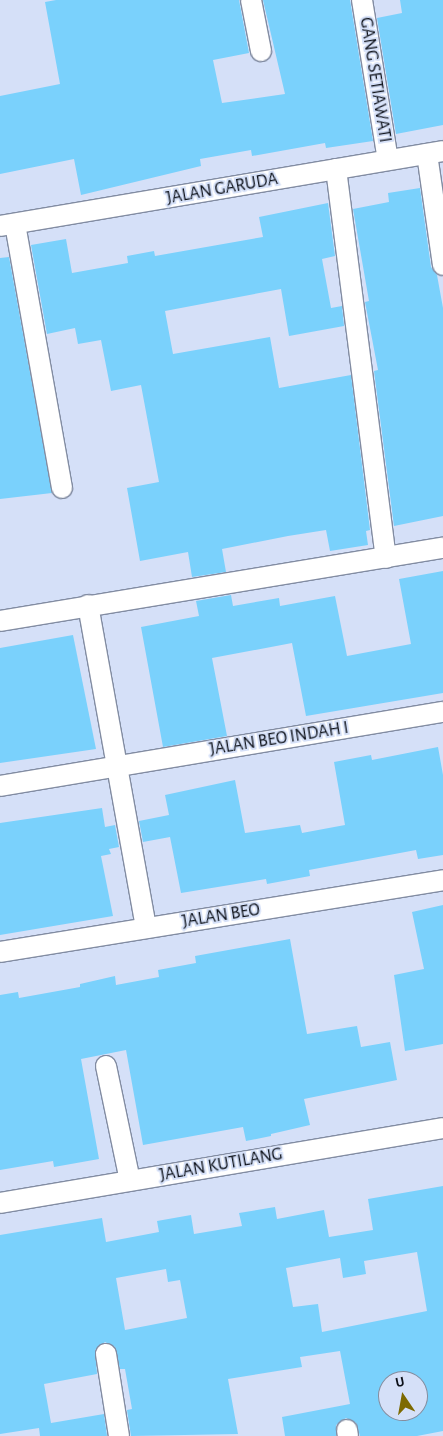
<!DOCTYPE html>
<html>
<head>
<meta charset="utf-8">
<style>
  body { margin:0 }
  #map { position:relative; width:443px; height:1436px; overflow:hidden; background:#d5e0f8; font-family:"Alegreya Sans",sans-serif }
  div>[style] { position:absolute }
  .building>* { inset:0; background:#7ad1fc }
  .roads { filter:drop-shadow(1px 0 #828ca2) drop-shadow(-1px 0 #828ca2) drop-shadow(0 1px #828ca2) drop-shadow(0 -1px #828ca2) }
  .minor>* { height:20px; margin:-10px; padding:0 10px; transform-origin:10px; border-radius:10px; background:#fff }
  span { translate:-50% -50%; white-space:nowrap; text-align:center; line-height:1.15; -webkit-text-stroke:4px #d5e0f8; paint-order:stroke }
  .street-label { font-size:18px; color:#0d1119 }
  .north { position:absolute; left:378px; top:1371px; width:50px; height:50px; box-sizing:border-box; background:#d5e0f8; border:1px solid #858d9f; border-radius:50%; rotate:348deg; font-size:14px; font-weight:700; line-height:20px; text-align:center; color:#0d1119 }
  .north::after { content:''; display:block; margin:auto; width:18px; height:22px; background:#7d6a01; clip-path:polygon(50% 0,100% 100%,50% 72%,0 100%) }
</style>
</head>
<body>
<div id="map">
  <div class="building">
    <div style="clip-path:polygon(56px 0,239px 0,249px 53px,213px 60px,222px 103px,285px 94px,263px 0,350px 0,373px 141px,326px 148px,325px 143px,252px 156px,251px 150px,200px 159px,201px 166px,81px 195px,74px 159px,0 174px,0 96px,60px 84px,45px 2px)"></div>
    <div style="clip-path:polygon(400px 0,443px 0,443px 125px,396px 134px,377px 18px,402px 13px)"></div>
    <div style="clip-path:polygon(420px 188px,431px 267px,437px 275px,443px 308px,443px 516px,394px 526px,374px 371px,378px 370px,365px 302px,369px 301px,353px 209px,389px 202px,388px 193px)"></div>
    <div style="clip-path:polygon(328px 203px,335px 256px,322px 259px,331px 308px,342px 306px,344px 326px,289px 336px,281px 289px,165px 311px,173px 354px,270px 337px,279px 388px,351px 375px,370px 530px,366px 531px,368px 545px,330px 551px,326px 530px,288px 536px,222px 549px,226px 572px,192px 577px,188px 552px,140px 561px,127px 488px,159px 482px,141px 385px,111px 391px,101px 340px,78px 344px,75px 328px,47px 334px,31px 245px,66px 239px,72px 273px,128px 263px,127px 256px,154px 251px,155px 256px,263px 237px,259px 217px)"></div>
    <div style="clip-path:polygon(9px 257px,52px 493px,0 499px,0 258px)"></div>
    <div style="clip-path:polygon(443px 571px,443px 693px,306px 716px,292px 643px,212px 658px,227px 736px,163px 747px,141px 627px,199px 616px,196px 601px,231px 595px,233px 606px,279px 598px,280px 606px,335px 596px,347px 656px,411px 644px,399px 579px)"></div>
    <div style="clip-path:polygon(73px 635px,96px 749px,0 763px,0 648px)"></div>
    <div style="clip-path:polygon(438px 747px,443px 775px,443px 855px,418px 859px,416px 850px,309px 870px,310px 876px,267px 884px,266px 879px,181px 893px,170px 837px,143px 842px,139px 821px,169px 815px,165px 795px,235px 780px,245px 833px,300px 825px,302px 833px,345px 825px,334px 762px,371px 755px,372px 760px)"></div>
    <div style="clip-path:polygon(102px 808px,105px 827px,115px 825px,119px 847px,109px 849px,111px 854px,101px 856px,113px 916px,0 935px,0 823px)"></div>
    <div style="clip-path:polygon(443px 905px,443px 1044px,405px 1051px,394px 975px,424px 969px,412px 912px)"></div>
    <div style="clip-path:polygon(290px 939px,307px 1034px,357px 1026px,361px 1047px,390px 1042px,397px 1080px,304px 1099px,310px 1125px,271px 1134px,271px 1136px,246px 1141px,243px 1127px,143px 1145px,126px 1050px,81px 1059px,99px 1159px,54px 1167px,53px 1161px,0 1170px,0 995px,18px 992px,19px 998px,80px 987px,80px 984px,115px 976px,116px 985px,159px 977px,158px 970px,196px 963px,195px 956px)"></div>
    <div style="clip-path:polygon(evenodd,443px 1186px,443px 1431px,417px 1436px,360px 1436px,356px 1423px,346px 1418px,336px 1425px,336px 1436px,285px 1436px,282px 1417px,350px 1404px,340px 1351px,300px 1357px,302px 1367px,228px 1379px,238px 1434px,131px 1436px,127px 1410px,132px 1409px,125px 1369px,120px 1369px,115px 1347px,105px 1342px,95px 1350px,97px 1374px,44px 1384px,51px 1423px,104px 1414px,107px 1436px,40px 1436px,39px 1428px,0 1434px,0 1235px,102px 1218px,106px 1242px,159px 1232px,157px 1221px,191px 1215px,194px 1234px,242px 1226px,239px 1213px,275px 1207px,277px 1219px,324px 1210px,329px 1237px,373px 1230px,368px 1199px,443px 1186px,417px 1252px,427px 1311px,322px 1332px,318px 1304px,293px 1307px,286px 1268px,340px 1258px,343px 1278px,366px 1274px,364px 1261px,417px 1252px,443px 1186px,166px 1269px,168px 1282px,180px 1280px,187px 1318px,125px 1330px,116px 1278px,166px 1269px,443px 1186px,388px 1381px,418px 1381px,418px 1411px,388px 1411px,388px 1381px)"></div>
  </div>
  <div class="roads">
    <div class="minor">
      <div style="left:251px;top:0;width:52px;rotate:78.9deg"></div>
      <div style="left:362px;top:0;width:162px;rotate:80.8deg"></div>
      <div style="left:427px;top:154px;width:112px;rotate:81.8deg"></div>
      <div style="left:336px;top:169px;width:392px;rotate:82.7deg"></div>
      <div style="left:15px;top:224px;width:268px;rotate:79.9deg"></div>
      <div style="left:0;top:226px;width:449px;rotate:-9.6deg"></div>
      <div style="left:88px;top:605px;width:328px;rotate:79.8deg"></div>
      <div style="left:0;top:621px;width:449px;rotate:-9.4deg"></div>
      <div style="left:0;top:786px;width:449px;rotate:-9.5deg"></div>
      <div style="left:0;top:952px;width:449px;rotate:-9.2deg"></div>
      <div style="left:106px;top:1066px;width:117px;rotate:78.2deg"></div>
      <div style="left:0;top:1203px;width:449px;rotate:-9.6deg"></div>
      <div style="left:106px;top:1354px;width:83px;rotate:81deg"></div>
      <div style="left:347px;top:1430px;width:6px;rotate:81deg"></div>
    </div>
  </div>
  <div class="street-label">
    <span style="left:375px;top:80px;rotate:81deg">GANG SETIAWATI</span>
    <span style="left:222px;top:189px;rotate:-10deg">JALAN GARUDA</span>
    <span style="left:279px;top:739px;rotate:-9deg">JALAN BEO INDAH I</span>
    <span style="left:221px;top:916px;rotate:-9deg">JALAN BEO</span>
    <span style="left:221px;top:1165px;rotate:-10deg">JALAN KUTILANG</span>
  </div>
  <div class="north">U</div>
</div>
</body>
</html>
